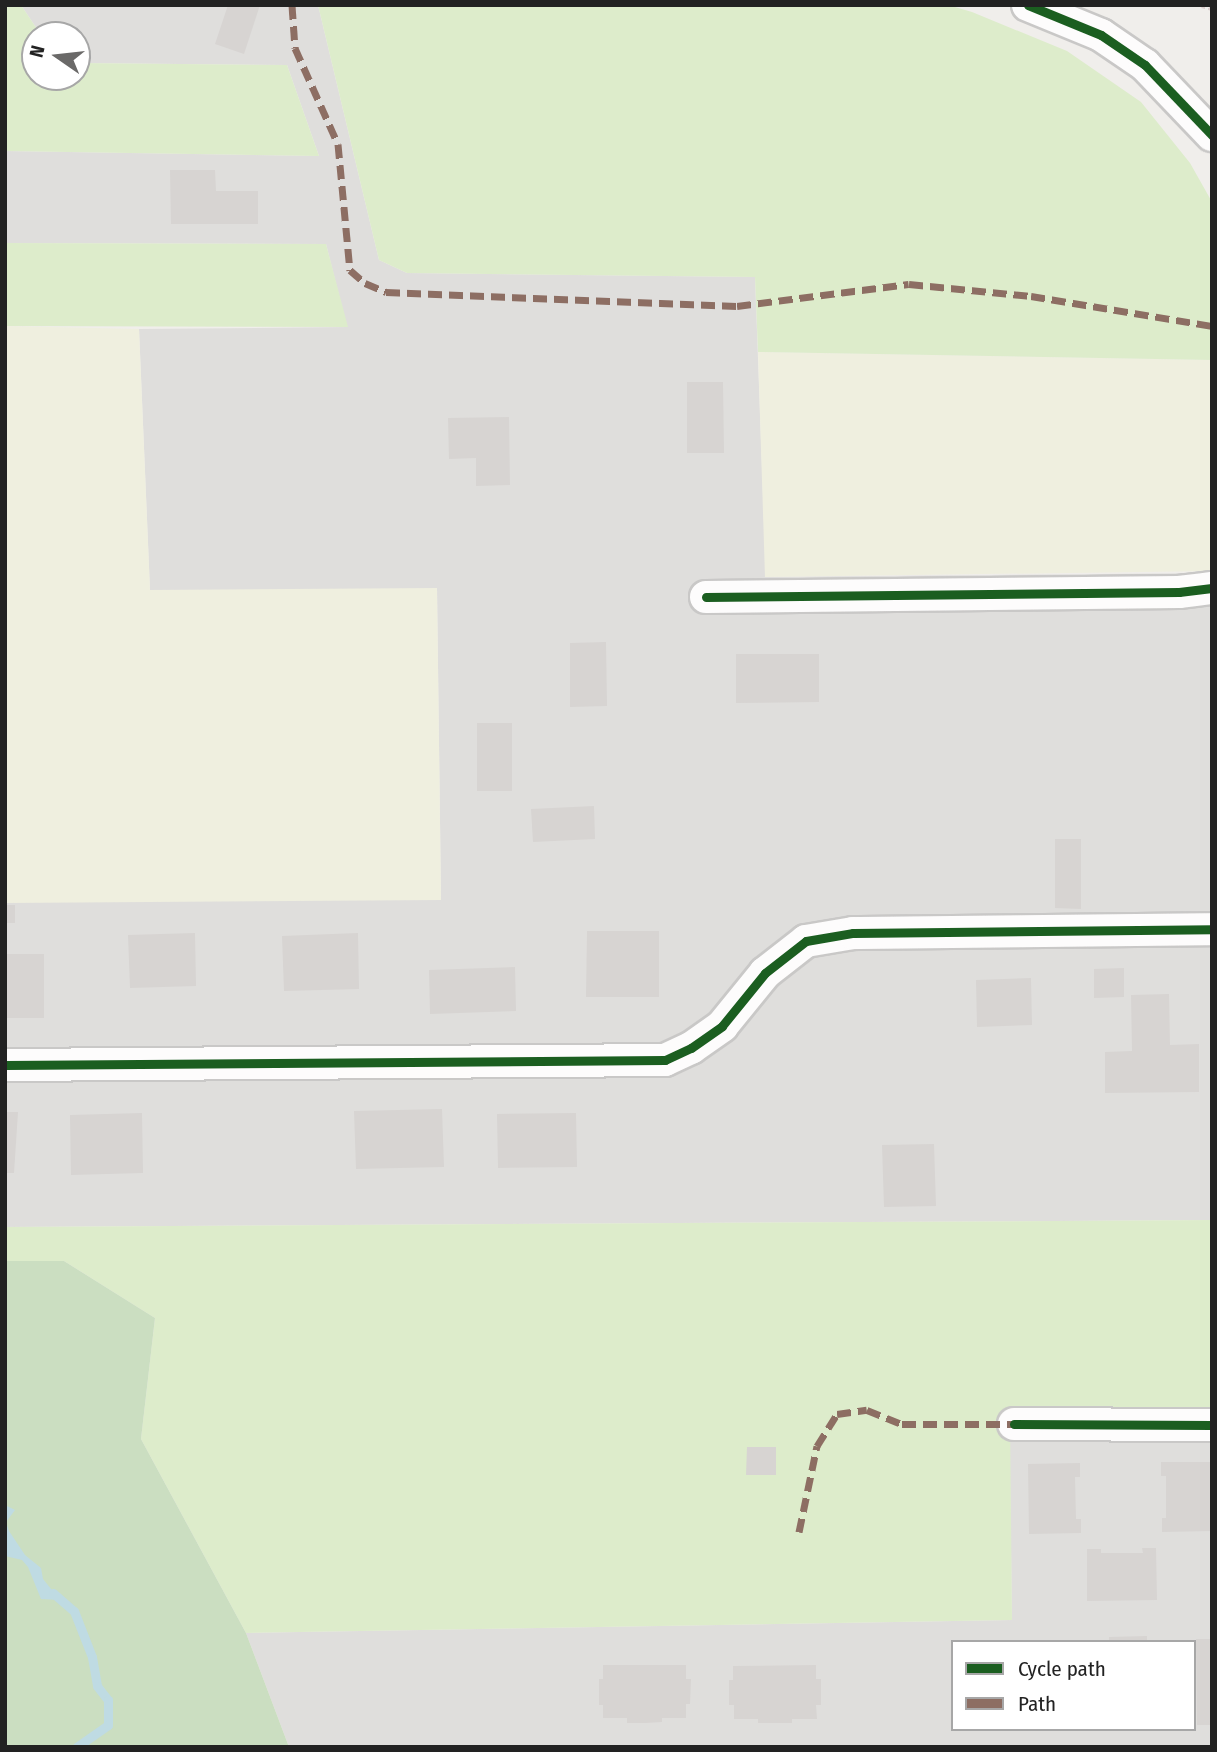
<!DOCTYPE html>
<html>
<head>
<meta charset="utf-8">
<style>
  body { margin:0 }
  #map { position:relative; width:1217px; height:1752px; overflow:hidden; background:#f0eeeb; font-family:"Fira Sans Condensed",sans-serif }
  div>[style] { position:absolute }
  .residential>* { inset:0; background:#dfdedc }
  .farmland>* { inset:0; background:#efefdf }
  .grass>* { inset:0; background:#ddeccb }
  .forest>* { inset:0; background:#cbdec1 }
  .water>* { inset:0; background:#bfdbe3 }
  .stream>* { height:9px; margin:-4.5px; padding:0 4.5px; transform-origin:4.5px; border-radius:4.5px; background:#bfdbe3 }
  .building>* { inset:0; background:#d7d4d2 }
  .path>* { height:4.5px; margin-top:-2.25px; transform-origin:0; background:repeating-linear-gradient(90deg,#dccecd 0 3.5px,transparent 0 7px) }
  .roads { filter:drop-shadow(2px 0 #c9c8c7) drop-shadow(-2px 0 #c9c8c7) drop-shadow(0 2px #c9c8c7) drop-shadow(0 -2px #c9c8c7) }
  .minor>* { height:32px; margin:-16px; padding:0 16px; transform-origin:16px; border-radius:16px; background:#fdfcfc }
  .quiet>* { height:7px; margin-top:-3.5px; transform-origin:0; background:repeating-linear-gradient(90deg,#8d6e63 0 14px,transparent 0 21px) }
  .cycleway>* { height:9px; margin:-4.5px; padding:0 4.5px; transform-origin:4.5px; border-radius:4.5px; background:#1b5e20 }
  span { translate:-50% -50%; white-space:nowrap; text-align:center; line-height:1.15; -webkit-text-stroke:5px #fff; paint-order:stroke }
  .frame { position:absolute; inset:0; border:7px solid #222; pointer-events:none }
  .legend { position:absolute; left:951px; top:1640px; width:245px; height:91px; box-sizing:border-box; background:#fff; border:2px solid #a7a7a7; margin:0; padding:9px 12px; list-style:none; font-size:21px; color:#222 }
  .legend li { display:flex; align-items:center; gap:14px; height:35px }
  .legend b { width:35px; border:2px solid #a7a7a7 }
  .north { position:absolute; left:21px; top:21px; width:70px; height:70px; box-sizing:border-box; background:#fff; border:2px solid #a7a7a7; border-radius:50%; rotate:284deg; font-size:19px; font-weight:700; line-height:28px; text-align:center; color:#222 }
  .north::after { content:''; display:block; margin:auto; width:24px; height:32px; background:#6a6968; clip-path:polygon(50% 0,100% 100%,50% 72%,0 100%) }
</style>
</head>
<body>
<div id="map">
  <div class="residential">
    <div style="clip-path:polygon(21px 5px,318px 5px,379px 260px,407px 273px,755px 277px,766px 577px,1212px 573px,1212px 1220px,5px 1227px,5px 901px,441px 899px,437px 589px,150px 591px,139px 329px,347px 327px,326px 244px,5px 243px,5px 151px,319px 156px,287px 65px,77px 63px,77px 35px,41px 35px)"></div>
    <div style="clip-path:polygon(evenodd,1212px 1411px,1212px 1747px,289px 1747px,246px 1633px,1012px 1620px,1009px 1413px,1212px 1411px,953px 1642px,1194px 1642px,1194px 1729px,953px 1729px,953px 1642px)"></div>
  </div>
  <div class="farmland">
    <div style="clip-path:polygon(5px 326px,139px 329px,150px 590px,437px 588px,441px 900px,5px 903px)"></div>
    <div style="clip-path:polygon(758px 352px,1212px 360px,1212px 571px,765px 577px)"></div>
  </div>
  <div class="grass">
    <div style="clip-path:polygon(5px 5px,21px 5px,41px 35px,35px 35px,35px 77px,77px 77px,77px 63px,287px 65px,319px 156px,5px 151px)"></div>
    <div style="clip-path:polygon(318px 5px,948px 5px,972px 12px,1067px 51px,1141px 102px,1190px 163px,1212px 202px,1212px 360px,758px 352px,755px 277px,407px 273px,379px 260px)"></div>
    <div style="clip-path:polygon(5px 243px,326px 244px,348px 327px,5px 326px)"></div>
    <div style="clip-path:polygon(1212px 1220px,1212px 1411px,1010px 1413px,1012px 1620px,246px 1633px,141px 1439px,155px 1318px,64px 1261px,5px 1261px,5px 1227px)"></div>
  </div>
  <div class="forest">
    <div style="clip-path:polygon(5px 1261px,64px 1261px,155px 1318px,141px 1439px,246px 1633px,289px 1747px,5px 1747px)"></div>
  </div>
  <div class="water">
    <div style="clip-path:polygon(5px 1505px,15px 1510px,6px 1522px,9px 1531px,25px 1555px,41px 1568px,43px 1579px,60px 1600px,41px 1599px,28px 1567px,22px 1560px,5px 1556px)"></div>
  </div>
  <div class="stream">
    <div style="left:53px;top:1593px;width:28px;rotate:41deg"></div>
    <div style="left:74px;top:1611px;width:49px;rotate:68.6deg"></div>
    <div style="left:92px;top:1657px;width:29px;rotate:80deg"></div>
    <div style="left:97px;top:1686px;width:18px;rotate:52deg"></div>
    <div style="left:108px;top:1700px;width:25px;rotate:90deg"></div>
    <div style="left:108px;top:1725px;width:38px;rotate:145deg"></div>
  </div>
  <div class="building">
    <div style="clip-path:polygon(228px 5px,260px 5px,244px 54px,215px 44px)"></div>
    <div style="clip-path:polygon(170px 170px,215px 170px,216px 191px,258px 191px,258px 224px,171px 224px)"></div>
    <div style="clip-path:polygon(687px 382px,723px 382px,724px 453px,687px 453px)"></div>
    <div style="clip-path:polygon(509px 417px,510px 485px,476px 486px,476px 458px,449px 459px,448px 418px)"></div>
    <div style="clip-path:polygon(606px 642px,607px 706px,570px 707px,570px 643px)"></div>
    <div style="clip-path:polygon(736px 654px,819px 654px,819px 702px,736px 703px)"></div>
    <div style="clip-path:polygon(477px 723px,512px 723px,512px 791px,477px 791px)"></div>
    <div style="clip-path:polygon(594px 806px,595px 839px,533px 842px,531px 809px)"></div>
    <div style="clip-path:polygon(1055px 839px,1081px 839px,1081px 909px,1055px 908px)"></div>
    <div style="clip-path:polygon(5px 905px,15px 905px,15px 923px,5px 923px)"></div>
    <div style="clip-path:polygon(587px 931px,659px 931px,659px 997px,586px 997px)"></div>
    <div style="clip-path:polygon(195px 933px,196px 986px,130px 988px,128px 935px)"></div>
    <div style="clip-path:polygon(358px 933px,359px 989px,284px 991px,282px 936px)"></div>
    <div style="clip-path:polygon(5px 954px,44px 954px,44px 1018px,5px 1018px)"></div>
    <div style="clip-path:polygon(515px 967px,516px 1011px,430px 1014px,429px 970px)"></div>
    <div style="clip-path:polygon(1124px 968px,1124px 997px,1094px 998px,1094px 969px)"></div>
    <div style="clip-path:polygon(1031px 978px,1032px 1025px,977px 1027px,976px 980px)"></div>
    <div style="clip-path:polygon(1169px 994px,1170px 1045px,1199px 1044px,1199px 1092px,1105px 1093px,1105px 1052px,1132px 1051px,1131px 995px)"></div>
    <div style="clip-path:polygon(442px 1109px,444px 1167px,356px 1169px,354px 1111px)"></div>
    <div style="clip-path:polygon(5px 1112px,18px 1112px,14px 1173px,5px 1173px)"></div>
    <div style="clip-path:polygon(142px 1113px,143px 1173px,71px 1175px,70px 1115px)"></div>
    <div style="clip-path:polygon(576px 1113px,577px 1167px,498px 1168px,497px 1114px)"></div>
    <div style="clip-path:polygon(934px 1144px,936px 1206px,884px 1207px,882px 1145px)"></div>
    <div style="clip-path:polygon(747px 1447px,776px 1447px,776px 1475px,746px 1475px)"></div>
    <div style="clip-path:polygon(1161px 1462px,1212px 1462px,1212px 1531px,1162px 1532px,1162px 1518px,1166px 1518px,1166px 1476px,1161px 1476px)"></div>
    <div style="clip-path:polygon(1080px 1463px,1080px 1477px,1075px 1477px,1076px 1519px,1081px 1519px,1081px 1533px,1029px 1534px,1028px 1464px)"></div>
    <div style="clip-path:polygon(1142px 1548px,1156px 1548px,1157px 1600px,1087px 1601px,1087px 1549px,1101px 1549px,1101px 1553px,1143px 1553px)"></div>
    <div style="clip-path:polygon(1147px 1636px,1147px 1642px,1109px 1642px,1109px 1637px)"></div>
    <div style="clip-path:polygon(1196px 1639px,1212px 1639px,1212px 1725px,1197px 1725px)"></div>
    <div style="clip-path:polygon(603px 1665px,686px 1665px,686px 1679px,691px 1679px,690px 1704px,686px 1704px,686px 1718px,662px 1718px,662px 1722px,645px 1723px,627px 1723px,627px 1718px,603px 1718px,603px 1705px,599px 1705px,599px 1679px,603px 1679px)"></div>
    <div style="clip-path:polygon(816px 1665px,816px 1679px,821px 1679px,821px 1705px,816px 1705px,817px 1719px,792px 1719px,792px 1723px,758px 1723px,758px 1719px,734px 1719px,734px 1705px,729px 1705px,729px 1680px,733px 1680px,733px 1666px)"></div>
  </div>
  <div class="path">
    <div style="left:1202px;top:5px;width:10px;rotate:17deg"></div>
  </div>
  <div class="roads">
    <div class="minor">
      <div style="left:1028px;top:5px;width:79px;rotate:22.3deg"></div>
      <div style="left:1101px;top:35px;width:53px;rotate:34.3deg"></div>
      <div style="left:1145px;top:65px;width:97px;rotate:46.3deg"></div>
      <div style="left:706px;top:597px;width:473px;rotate:-0.6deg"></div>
      <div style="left:1179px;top:592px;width:33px;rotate:-7deg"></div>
      <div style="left:5px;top:1065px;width:660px;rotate:-0.43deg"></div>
      <div style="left:665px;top:1060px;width:29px;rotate:-25deg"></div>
      <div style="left:691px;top:1048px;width:38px;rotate:-35deg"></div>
      <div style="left:722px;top:1026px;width:68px;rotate:-50.9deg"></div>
      <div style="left:765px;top:973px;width:52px;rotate:-38deg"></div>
      <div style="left:806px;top:941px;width:48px;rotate:-9.7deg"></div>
      <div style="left:853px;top:933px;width:359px;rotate:-0.6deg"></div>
      <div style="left:1014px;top:1424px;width:198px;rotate:0.3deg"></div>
    </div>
  </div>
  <div class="quiet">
    <div style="left:292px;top:5px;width:43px;rotate:86deg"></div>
    <div style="left:295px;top:48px;width:105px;rotate:65.9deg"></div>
    <div style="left:338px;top:144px;width:127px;rotate:84.6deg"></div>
    <div style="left:350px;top:270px;width:20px;rotate:41deg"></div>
    <div style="left:365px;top:283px;width:23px;rotate:23deg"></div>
    <div style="left:386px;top:292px;width:351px;rotate:2.3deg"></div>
    <div style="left:737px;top:306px;width:173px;rotate:-7.3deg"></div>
    <div style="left:909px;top:284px;width:123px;rotate:5.6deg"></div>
    <div style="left:1031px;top:296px;width:183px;rotate:9.4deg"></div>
    <div style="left:799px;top:1532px;width:88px;rotate:-78.2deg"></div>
    <div style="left:817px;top:1446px;width:38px;rotate:-58deg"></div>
    <div style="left:837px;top:1414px;width:30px;rotate:-8deg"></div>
    <div style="left:867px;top:1410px;width:38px;rotate:22deg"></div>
    <div style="left:902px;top:1424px;width:112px"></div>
  </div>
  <div class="cycleway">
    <div style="left:1028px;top:5px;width:79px;rotate:22.3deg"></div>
    <div style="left:1101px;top:35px;width:53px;rotate:34.3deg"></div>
    <div style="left:1145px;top:65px;width:97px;rotate:46.3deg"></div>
    <div style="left:706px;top:597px;width:473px;rotate:-0.6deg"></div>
    <div style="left:1179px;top:592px;width:33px;rotate:-7deg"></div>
    <div style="left:5px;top:1065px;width:660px;rotate:-0.43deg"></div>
    <div style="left:665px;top:1060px;width:29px;rotate:-25deg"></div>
    <div style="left:691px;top:1048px;width:38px;rotate:-35deg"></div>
    <div style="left:722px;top:1026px;width:68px;rotate:-50.9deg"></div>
    <div style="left:765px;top:973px;width:52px;rotate:-38deg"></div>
    <div style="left:806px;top:941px;width:48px;rotate:-9.7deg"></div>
    <div style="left:853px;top:933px;width:359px;rotate:-0.6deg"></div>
    <div style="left:1014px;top:1424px;width:198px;rotate:0.3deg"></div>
  </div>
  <div class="frame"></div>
  <ul class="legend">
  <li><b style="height:9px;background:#1b5e20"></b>Cycle path</li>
  <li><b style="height:9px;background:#8d6e63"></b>Path</li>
  </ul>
  <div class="north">N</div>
</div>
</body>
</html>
